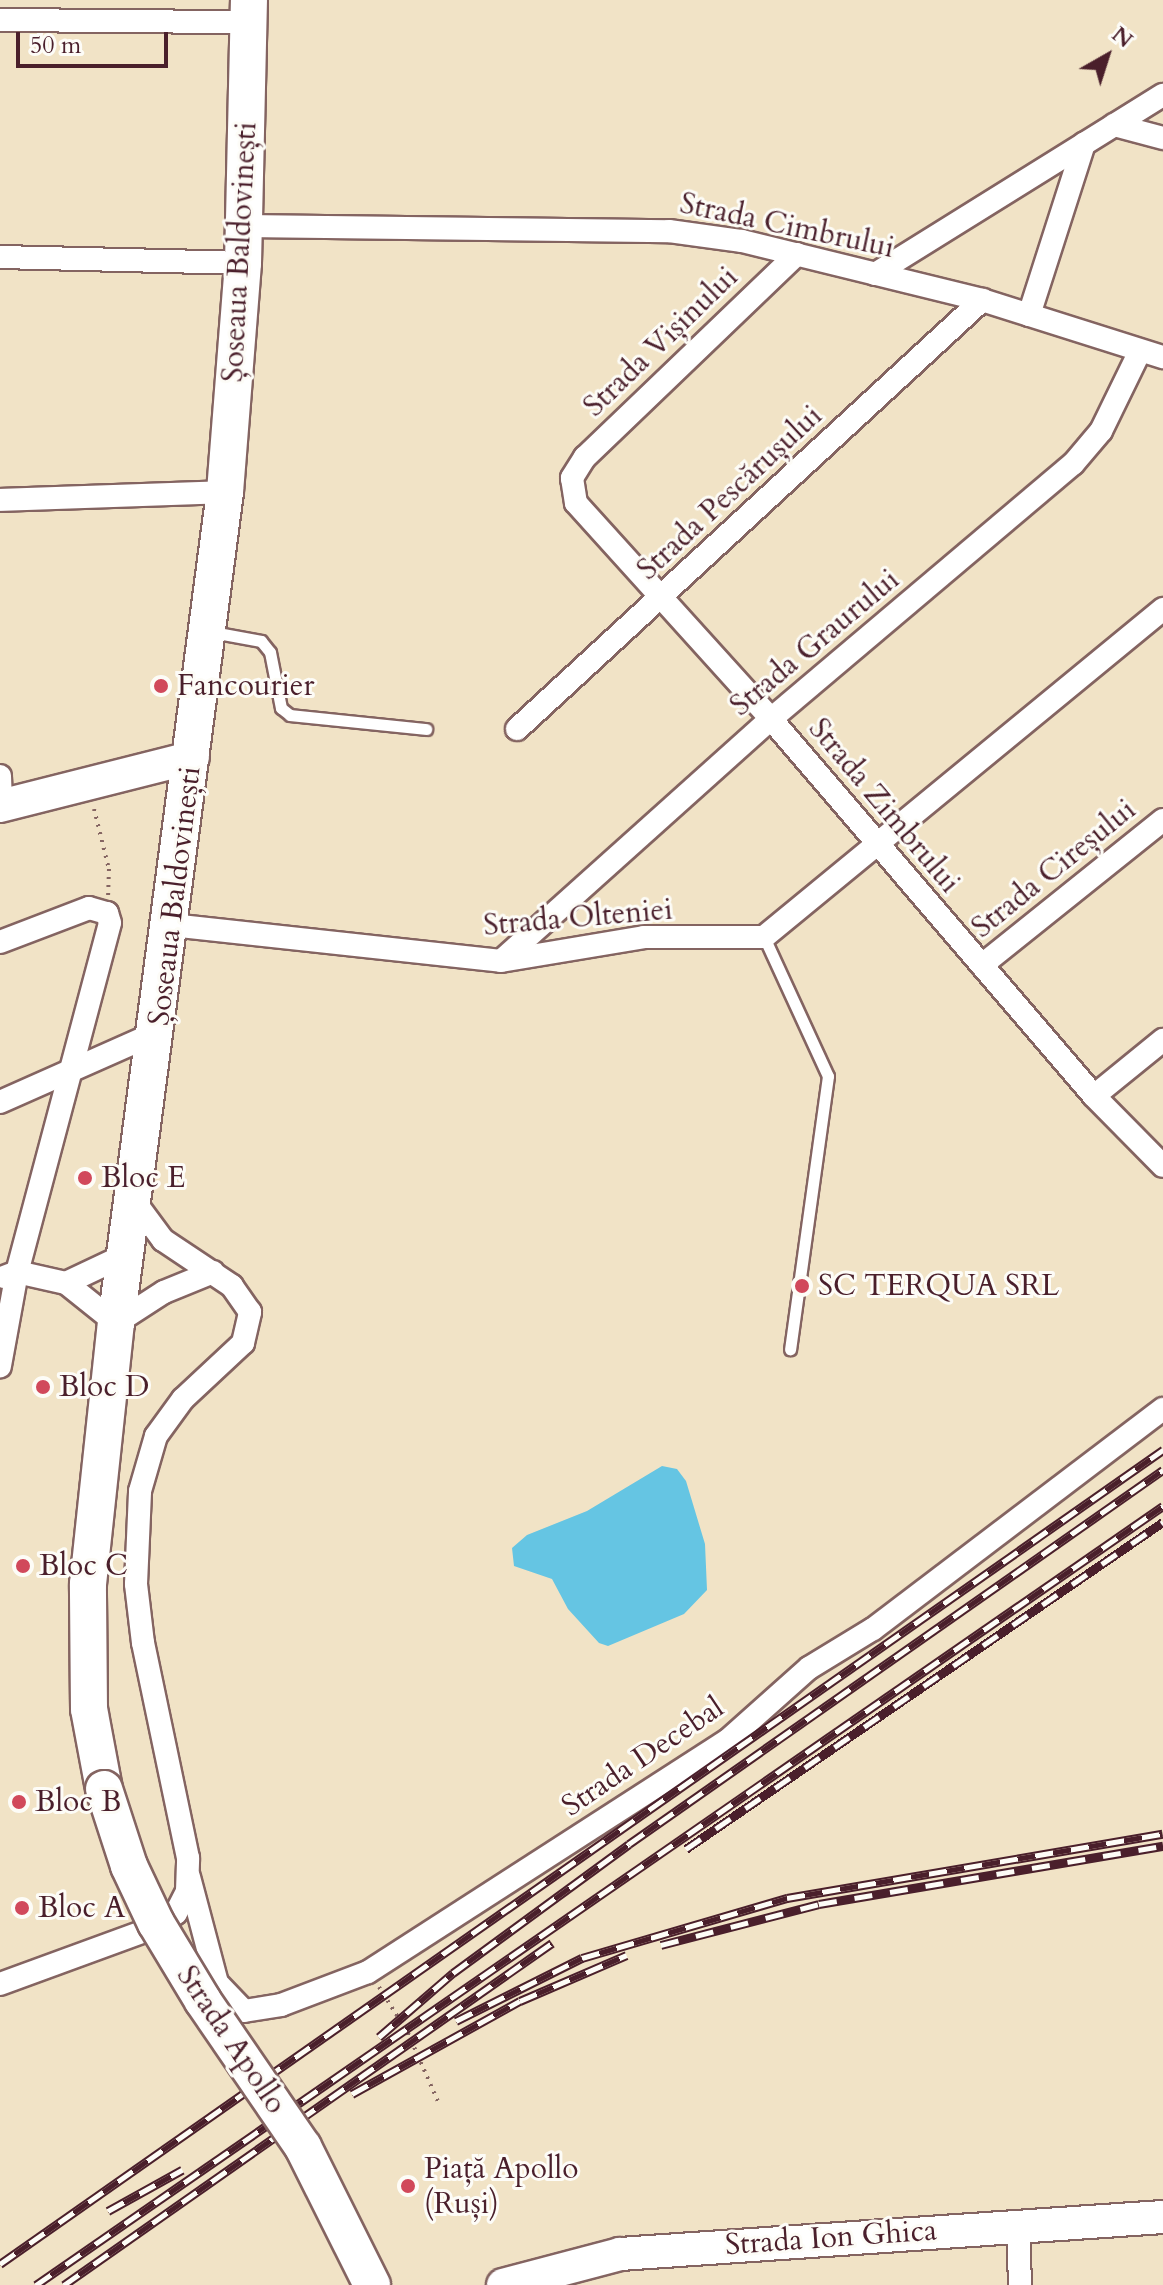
<!DOCTYPE html>
<html>
<head>
<meta charset="utf-8">
<style>
  body { margin:0 }
  #map { position:relative; width:1163px; height:2285px; overflow:hidden; background:#f1e3c6; font-family:Cardo,serif }
  div>[style] { position:absolute }
  .water>* { inset:0; background:#65c5e3 }
  .path>* { height:4px; margin-top:-2px; transform-origin:0; background:repeating-linear-gradient(90deg,#846461 0 2px,transparent 0 8px) }
  .roads { filter:drop-shadow(2px 0 #846461) drop-shadow(-2px 0 #846461) drop-shadow(0 2px #846461) drop-shadow(0 -2px #846461) }
  .lane>* { height:11px; margin:-5.5px; padding:0 5.5px; transform-origin:5.5px; border-radius:5.5px; background:#fff }
  .street>* { height:22px; margin:-11px; padding:0 11px; transform-origin:11px; border-radius:11px; background:#fff }
  .secondary>* { height:32px; margin:-16px; padding:0 16px; transform-origin:16px; border-radius:16px; background:#fff }
  .primary>* { height:36px; margin:-18px; padding:0 18px; transform-origin:18px; border-radius:18px; background:#fff }
  .rail>* { height:9px; margin-top:-4.5px; transform-origin:0; background:repeating-linear-gradient(90deg,#fdfcf7 0 18px,#4a1f2b 0 36px); box-sizing:border-box; border-block:2px solid #4a1f2b }
  .bridges { filter:drop-shadow(2px 0 #846461) drop-shadow(-2px 0 #846461) drop-shadow(0 2px #846461) drop-shadow(0 -2px #846461) }
  .primary-bridge>* { height:36px; margin:-18px; padding:0 18px; transform-origin:18px; border-radius:18px; background:#fff }
  .dots>* { width:22px; height:22px; translate:-50% -50%; box-sizing:border-box; border:4px solid #fdfcf7; border-radius:50% }
  span { translate:-50% -50%; white-space:nowrap; text-align:center; line-height:1.15; -webkit-text-stroke:6px #fdfcf7; paint-order:stroke }
  .street-label { font-size:30px; color:#4a1f2b }
  .poi-label { font-size:30px; color:#4a1f2b }
  .left { translate:0 -50%; text-align:left }
  .north { position:absolute; left:1067px; top:16px; width:80px; height:80px; -webkit-text-stroke:6px #fdfcf7; paint-order:stroke; rotate:39deg; font-size:22px; font-weight:700; line-height:32px; text-align:center; color:#4a1f2b }
  .north::after { content:''; display:block; margin:auto; width:28px; height:36px; background:#4a1f2b; clip-path:polygon(50% 0,100% 100%,50% 72%,0 100%) }
  .scale { position:absolute; left:16px; top:32px; width:152px; height:36px; box-sizing:border-box; border:4px solid #4a1f2b; border-top:0; padding-left:10px; font-size:24px; line-height:28px; white-space:nowrap; color:#4a1f2b; -webkit-text-stroke:6px #fdfcf7; paint-order:stroke }
</style>
</head>
<body>
<div id="map">
  <div class="water">
    <div style="clip-path:polygon(662px 1466px,677px 1469px,686px 1481px,705px 1544px,707px 1590px,684px 1614px,608px 1646px,599px 1643px,568px 1609px,552px 1579px,514px 1566px,512px 1548px,527px 1535px,587px 1511px)"></div>
  </div>
  <div class="path">
    <div style="left:94px;top:809px;width:62px;rotate:76deg"></div>
    <div style="left:109px;top:869px;width:26px;rotate:92deg"></div>
    <div style="left:379px;top:1987px;width:54px;rotate:57.8deg"></div>
    <div style="left:408px;top:2033px;width:77px;rotate:66.4deg"></div>
  </div>
  <div class="roads">
    <div class="lane">
      <div style="left:212px;top:632px;width:50px;rotate:10.4deg"></div>
      <div style="left:261px;top:641px;width:14px;rotate:51deg"></div>
      <div style="left:270px;top:652px;width:57px;rotate:78.9deg"></div>
      <div style="left:281px;top:708px;width:11px;rotate:38deg"></div>
      <div style="left:290px;top:715px;width:137px;rotate:5.9deg"></div>
      <div style="left:764px;top:937px;width:153px;rotate:65.3deg"></div>
      <div style="left:828px;top:1076px;width:276px;rotate:97.9deg"></div>
    </div>
    <div class="street">
      <div style="left:0;top:20px;width:248px;rotate:0.5deg"></div>
      <div style="left:1114px;top:125px;width:51px;rotate:14.9deg"></div>
      <div style="left:245px;top:226px;width:424px;rotate:0.7deg"></div>
      <div style="left:669px;top:231px;width:74px;rotate:7.8deg"></div>
      <div style="left:742px;top:241px;width:247px;rotate:13.8deg"></div>
      <div style="left:982px;top:300px;width:190px;rotate:17.5deg"></div>
      <div style="left:797px;top:254px;width:294px;rotate:136.2deg"></div>
      <div style="left:585px;top:457px;width:25px;rotate:122deg"></div>
      <div style="left:572px;top:478px;width:25px;rotate:81deg"></div>
      <div style="left:576px;top:503px;width:291px;rotate:47.9deg"></div>
      <div style="left:771px;top:719px;width:496px;rotate:49.4deg"></div>
      <div style="left:1094px;top:1096px;width:98px;rotate:45.4deg"></div>
      <div style="left:0;top:257px;width:243px;rotate:1.4deg"></div>
      <div style="left:875px;top:274px;width:339px;rotate:-31.9deg"></div>
      <div style="left:1029px;top:315px;width:180px;rotate:-72.2deg"></div>
      <div style="left:0;top:500px;width:225px;rotate:-2deg"></div>
      <div style="left:517px;top:729px;width:633px;rotate:-42.69deg"></div>
      <div style="left:0;top:776px;width:29px;rotate:88deg"></div>
      <div style="left:171px;top:925px;width:332px;rotate:6.2deg"></div>
      <div style="left:501px;top:961px;width:145px;rotate:-9.5deg"></div>
      <div style="left:644px;top:937px;width:120px"></div>
      <div style="left:764px;top:937px;width:517px;rotate:-39.42deg"></div>
      <div style="left:0;top:942px;width:95px;rotate:-20.9deg"></div>
      <div style="left:89px;top:908px;width:19px;rotate:16deg"></div>
      <div style="left:107px;top:913px;width:10px;rotate:73deg"></div>
      <div style="left:110px;top:923px;width:361px;rotate:104.9deg"></div>
      <div style="left:17px;top:1272px;width:96px;rotate:100.3deg"></div>
      <div style="left:502px;top:960px;width:361px;rotate:-41.9deg"></div>
      <div style="left:771px;top:719px;width:395px;rotate:-40.2deg"></div>
      <div style="left:1073px;top:464px;width:43px;rotate:-49.7deg"></div>
      <div style="left:1101px;top:431px;width:89px;rotate:-64deg"></div>
      <div style="left:982px;top:965px;width:232px;rotate:-38.7deg"></div>
      <div style="left:1094px;top:1096px;width:89px;rotate:-39.1deg"></div>
      <div style="left:0;top:1102px;width:173px;rotate:-23.9deg"></div>
      <div style="left:4px;top:1277px;width:14px;rotate:-21deg"></div>
      <div style="left:17px;top:1272px;width:50px;rotate:12.7deg"></div>
      <div style="left:66px;top:1283px;width:64px;rotate:38.7deg"></div>
      <div style="left:116px;top:1323px;width:57px;rotate:-32.9deg"></div>
      <div style="left:164px;top:1292px;width:53px;rotate:-22.2deg"></div>
      <div style="left:66px;top:1283px;width:68px;rotate:-25.4deg"></div>
      <div style="left:189px;top:1877px;width:110px;rotate:75.2deg"></div>
      <div style="left:217px;top:1983px;width:39px;rotate:46deg"></div>
      <div style="left:244px;top:2011px;width:37px;rotate:-9deg"></div>
      <div style="left:281px;top:2005px;width:93px;rotate:-20.8deg"></div>
      <div style="left:368px;top:1972px;width:427px;rotate:-32.8deg"></div>
      <div style="left:727px;top:1741px;width:110px;rotate:-41.7deg"></div>
      <div style="left:809px;top:1668px;width:75px;rotate:-31.4deg"></div>
      <div style="left:873px;top:1629px;width:364px;rotate:-37.2deg"></div>
      <div style="left:0;top:1984px;width:171px;rotate:-20.1deg"></div>
      <div style="left:161px;top:1925px;width:19px;rotate:-39deg"></div>
      <div style="left:176px;top:1913px;width:25px;rotate:-63deg"></div>
      <div style="left:187px;top:1891px;width:33px;rotate:-88deg"></div>
      <div style="left:188px;top:1858px;width:220px;rotate:-101.8deg"></div>
      <div style="left:143px;top:1643px;width:59px;rotate:-96.8deg"></div>
      <div style="left:136px;top:1584px;width:93px;rotate:-87.5deg"></div>
      <div style="left:140px;top:1491px;width:57px;rotate:-73.8deg"></div>
      <div style="left:156px;top:1436px;width:46px;rotate:-53.9deg"></div>
      <div style="left:183px;top:1399px;width:82px;rotate:-43deg"></div>
      <div style="left:243px;top:1343px;width:32px;rotate:-77deg"></div>
      <div style="left:250px;top:1312px;width:32px;rotate:-125deg"></div>
      <div style="left:232px;top:1286px;width:83px;rotate:-146.3deg"></div>
      <div style="left:163px;top:1240px;width:47px;rotate:-126.4deg"></div>
      <div style="left:1018px;top:2224px;width:61px;rotate:88.1deg"></div>
    </div>
    <div class="secondary">
      <div style="left:0;top:806px;width:199px;rotate:-14.2deg"></div>
      <div style="left:503px;top:2285px;width:121px;rotate:-14.8deg"></div>
      <div style="left:620px;top:2254px;width:544px;rotate:-3.9deg"></div>
    </div>
    <div class="primary">
      <div style="left:104px;top:1789px;width:81px;rotate:-100.6deg"></div>
      <div style="left:89px;top:1709px;width:125px;rotate:-90.5deg"></div>
      <div style="left:88px;top:1584px;width:262px;rotate:-83.9deg"></div>
      <div style="left:116px;top:1323px;width:838px;rotate:-82.53deg"></div>
      <div style="left:225px;top:492px;width:230px;rotate:-85.5deg"></div>
      <div style="left:243px;top:263px;width:263px;rotate:-88.7deg"></div>
    </div>
  </div>
  <div class="rail">
    <div style="left:686px;top:1849px;width:578px;rotate:-34.43deg"></div>
    <div style="left:661px;top:1945px;width:163px;rotate:-14.5deg"></div>
    <div style="left:819px;top:1904px;width:349px;rotate:-9.6deg"></div>
    <div style="left:456px;top:2021px;width:141px;rotate:-26.6deg"></div>
    <div style="left:582px;top:1958px;width:214px;rotate:-16.3deg"></div>
    <div style="left:787px;top:1898px;width:381px;rotate:-9.7deg"></div>
    <div style="left:379px;top:2037px;width:98px;rotate:-40.9deg"></div>
    <div style="left:453px;top:1973px;width:218px;rotate:-36.2deg"></div>
    <div style="left:629px;top:1844px;width:652px;rotate:-35.01deg"></div>
    <div style="left:352px;top:2094px;width:192px;rotate:-29deg"></div>
    <div style="left:520px;top:2001px;width:116px;rotate:-23.3deg"></div>
    <div style="left:108px;top:2211px;width:85px;rotate:-29deg"></div>
    <div style="left:0;top:2264px;width:1420px;rotate:-34.99deg"></div>
    <div style="left:36px;top:2285px;width:1370px;rotate:-34.65deg"></div>
    <div style="left:64px;top:2285px;width:596px;rotate:-35.02deg"></div>
  </div>
  <div class="bridges">
    <div class="primary-bridge">
      <div style="left:104px;top:1789px;width:81px;rotate:72deg"></div>
      <div style="left:129px;top:1866px;width:63px;rotate:64.7deg"></div>
      <div style="left:156px;top:1923px;width:91px;rotate:58.9deg"></div>
      <div style="left:203px;top:2001px;width:177px;rotate:55.6deg"></div>
      <div style="left:303px;top:2147px;width:154px;rotate:63.4deg"></div>
    </div>
  </div>
  <div class="dots">
    <div style="left:161px;top:686px;background:#d1495b"></div>
    <div style="left:85px;top:1178px;background:#d1495b"></div>
    <div style="left:802px;top:1286px;background:#d1495b"></div>
    <div style="left:43px;top:1387px;background:#d1495b"></div>
    <div style="left:23px;top:1566px;background:#d1495b"></div>
    <div style="left:19px;top:1802px;background:#d1495b"></div>
    <div style="left:22px;top:1908px;background:#d1495b"></div>
    <div style="left:408px;top:2186px;background:#d1495b"></div>
  </div>
  <div class="street-label">
    <span style="left:787px;top:226px;rotate:12deg">Strada Cimbrului</span>
    <span style="left:240px;top:252px;rotate:-87deg">Șoseaua Baldovinești</span>
    <span style="left:661px;top:342px;rotate:-44deg">Strada Vișinului</span>
    <span style="left:730px;top:493px;rotate:-43deg">Strada Pescărușului</span>
    <span style="left:815px;top:643px;rotate:-40deg">Strada Graurului</span>
    <span style="left:884px;top:806px;rotate:50deg">Strada Zimbrului</span>
    <span style="left:1054px;top:869px;rotate:-39deg">Strada Cireșului</span>
    <span style="left:175px;top:896px;rotate:-83deg">Șoseaua Baldovinești</span>
    <span style="left:578px;top:918px;rotate:-5deg">Strada Olteniei</span>
    <span style="left:643px;top:1757px;rotate:-34deg">Strada Decebal</span>
    <span style="left:231px;top:2040px;rotate:56deg">Strada Apollo</span>
    <span style="left:831px;top:2238px;rotate:-4deg">Strada Ion Ghica</span>
  </div>
  <div class="poi-label">
    <span class="left" style="left:177px;top:686px">Fancourier</span>
    <span class="left" style="left:101px;top:1178px">Bloc E</span>
    <span class="left" style="left:818px;top:1286px">SC TERQUA SRL</span>
    <span class="left" style="left:59px;top:1387px">Bloc D</span>
    <span class="left" style="left:39px;top:1566px">Bloc C</span>
    <span class="left" style="left:35px;top:1802px">Bloc B</span>
    <span class="left" style="left:38px;top:1908px">Bloc A</span>
    <span class="left" style="left:424px;top:2186px">Piață Apollo<br>(Ruși)</span>
  </div>
  <div class="north">N</div>
  <div class="scale">50 m</div>
</div>
</body>
</html>
